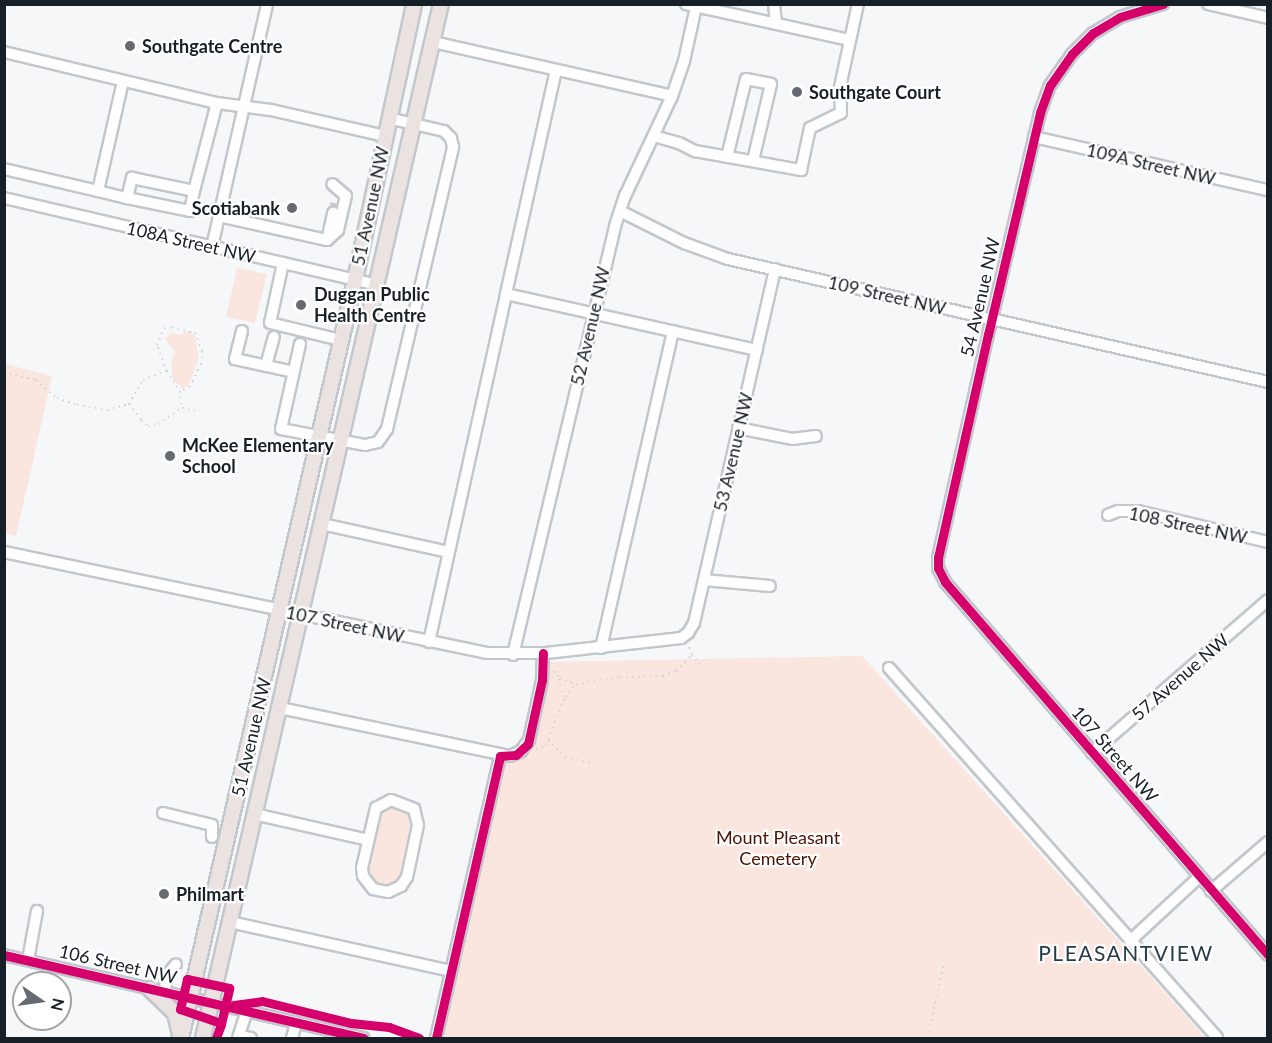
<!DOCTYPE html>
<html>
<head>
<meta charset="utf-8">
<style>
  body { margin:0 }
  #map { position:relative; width:1272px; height:1043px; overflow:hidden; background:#f5f7f9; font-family:Lato,sans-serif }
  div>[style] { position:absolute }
  .green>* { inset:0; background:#fae5df }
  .minor-tunnel>* { height:10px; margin-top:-5px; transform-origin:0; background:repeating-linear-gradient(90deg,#c9cccf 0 10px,transparent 0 15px) }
  .path>* { height:2px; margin-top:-1px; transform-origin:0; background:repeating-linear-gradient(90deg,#d2d3d4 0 1.5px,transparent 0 6px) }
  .roads { filter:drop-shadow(2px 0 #c2c7cb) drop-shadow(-2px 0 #c2c7cb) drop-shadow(0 2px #c2c7cb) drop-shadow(0 -2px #c2c7cb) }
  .minor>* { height:10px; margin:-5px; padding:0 5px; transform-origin:5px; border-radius:5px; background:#fefefe }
  .major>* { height:14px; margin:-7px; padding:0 7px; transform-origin:7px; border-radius:7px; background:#ebe3e1 }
  .cycleway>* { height:9px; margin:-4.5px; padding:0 4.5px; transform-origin:4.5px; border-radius:4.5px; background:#d6006c }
  .dots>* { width:16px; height:16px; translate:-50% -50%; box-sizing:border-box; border:3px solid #fff; border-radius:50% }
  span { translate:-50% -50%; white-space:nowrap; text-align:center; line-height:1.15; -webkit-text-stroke:4.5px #fff; paint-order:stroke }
  .poi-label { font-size:18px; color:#172026; font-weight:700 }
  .left { translate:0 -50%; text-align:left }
  .right { translate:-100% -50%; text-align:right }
  .street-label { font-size:18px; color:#172026 }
  .park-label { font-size:18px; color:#4f1100 }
  .quarter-label { font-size:21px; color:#273c49; letter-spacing:1.5px }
  .frame { position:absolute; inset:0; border:6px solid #172026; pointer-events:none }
  .north { position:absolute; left:12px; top:971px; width:60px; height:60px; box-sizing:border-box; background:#fff; border:2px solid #a2a6a8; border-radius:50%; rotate:103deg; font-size:16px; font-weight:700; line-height:24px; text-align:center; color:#172026 }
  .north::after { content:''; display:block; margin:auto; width:21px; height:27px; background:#656b70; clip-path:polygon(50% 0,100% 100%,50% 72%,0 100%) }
</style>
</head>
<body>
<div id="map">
  <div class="green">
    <div style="clip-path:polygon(237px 268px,267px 274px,255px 323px,226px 317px)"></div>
    <div style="clip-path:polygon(187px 331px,195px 335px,199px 358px,189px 384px,183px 389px,173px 379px,171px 362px,175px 352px,165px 339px,171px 333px,180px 335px)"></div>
    <div style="clip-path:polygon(5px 364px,52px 376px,16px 536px,5px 533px)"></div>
    <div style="clip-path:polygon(862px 656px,1206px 1038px,454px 1038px,442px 1036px,504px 763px,529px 749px,547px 677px,547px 662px)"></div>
    <div style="clip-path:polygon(391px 806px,410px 812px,413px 825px,402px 875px,398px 882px,388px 887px,376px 884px,367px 868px,380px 811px)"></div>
  </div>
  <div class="minor-tunnel">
    <div style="left:333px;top:213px;width:11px;rotate:-75deg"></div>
  </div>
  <div class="path">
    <div style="left:167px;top:371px;width:28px;rotate:-111deg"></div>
    <div style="left:157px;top:345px;width:18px;rotate:-68deg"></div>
    <div style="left:164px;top:328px;width:8px;rotate:-7deg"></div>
    <div style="left:172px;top:327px;width:24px;rotate:15deg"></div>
    <div style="left:195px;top:333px;width:19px;rotate:69deg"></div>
    <div style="left:202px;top:351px;width:13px;rotate:94deg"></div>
    <div style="left:201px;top:364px;width:25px;rotate:116deg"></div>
    <div style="left:190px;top:387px;width:11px;rotate:158deg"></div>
    <div style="left:4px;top:372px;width:33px;rotate:14deg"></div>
    <div style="left:36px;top:380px;width:28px;rotate:41deg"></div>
    <div style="left:57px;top:398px;width:21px;rotate:19deg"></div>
    <div style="left:77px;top:405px;width:30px;rotate:9deg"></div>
    <div style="left:107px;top:410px;width:23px;rotate:-15deg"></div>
    <div style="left:129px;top:404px;width:20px;rotate:53deg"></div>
    <div style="left:141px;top:420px;width:9px;rotate:41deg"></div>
    <div style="left:148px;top:426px;width:10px;rotate:-11deg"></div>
    <div style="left:158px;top:424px;width:29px;rotate:-34deg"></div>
    <div style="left:182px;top:408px;width:14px;rotate:12deg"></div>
    <div style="left:129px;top:404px;width:28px;rotate:-60deg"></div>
    <div style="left:143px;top:380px;width:26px;rotate:-21deg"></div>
    <div style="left:167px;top:371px;width:24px;rotate:57deg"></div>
    <div style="left:180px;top:391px;width:16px;rotate:83deg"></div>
    <div style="left:692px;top:654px;width:16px;rotate:52deg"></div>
    <div style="left:554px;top:671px;width:9px;rotate:49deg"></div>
    <div style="left:560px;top:678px;width:17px;rotate:21deg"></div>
    <div style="left:576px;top:684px;width:45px;rotate:-9deg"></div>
    <div style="left:620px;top:677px;width:43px;rotate:-1.3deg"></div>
    <div style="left:663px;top:676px;width:14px;rotate:-21deg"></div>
    <div style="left:676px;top:671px;width:20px;rotate:-45deg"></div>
    <div style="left:690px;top:657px;width:4px;rotate:-56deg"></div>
    <div style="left:692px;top:654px;width:10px;rotate:-114deg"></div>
    <div style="left:559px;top:679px;width:18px;rotate:77deg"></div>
    <div style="left:548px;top:740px;width:24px;rotate:45deg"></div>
    <div style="left:565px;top:757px;width:26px;rotate:13deg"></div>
    <div style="left:536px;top:749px;width:11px;rotate:-22deg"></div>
    <div style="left:546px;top:745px;width:52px;rotate:-68.4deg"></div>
    <div style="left:565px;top:697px;width:17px;rotate:-50deg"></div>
    <div style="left:927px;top:1038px;width:76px;rotate:-77.1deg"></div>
  </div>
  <div class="roads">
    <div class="minor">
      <div style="left:686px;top:4px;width:168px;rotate:12.4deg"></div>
      <div style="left:774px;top:4px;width:20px;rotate:84deg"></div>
      <div style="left:1163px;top:4px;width:45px;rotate:163.2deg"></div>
      <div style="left:1120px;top:17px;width:31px;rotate:149deg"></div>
      <div style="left:1093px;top:33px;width:30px;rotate:135deg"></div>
      <div style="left:1072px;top:54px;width:38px;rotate:125deg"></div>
      <div style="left:1050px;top:85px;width:30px;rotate:110deg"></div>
      <div style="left:1040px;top:113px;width:227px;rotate:103.2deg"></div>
      <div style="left:988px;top:334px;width:229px;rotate:102.6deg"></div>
      <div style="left:938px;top:557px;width:11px;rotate:90deg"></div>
      <div style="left:938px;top:568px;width:16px;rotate:63deg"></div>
      <div style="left:945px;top:582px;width:493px;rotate:49.1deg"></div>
      <div style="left:1208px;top:4px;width:62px;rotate:13.1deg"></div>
      <div style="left:433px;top:42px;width:245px;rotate:12.7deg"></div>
      <div style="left:4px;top:52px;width:219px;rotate:13.5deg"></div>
      <div style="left:217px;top:103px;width:54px;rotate:7.4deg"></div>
      <div style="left:271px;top:110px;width:117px;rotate:12.8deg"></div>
      <div style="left:556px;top:70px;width:230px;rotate:102.6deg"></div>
      <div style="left:506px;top:294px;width:257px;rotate:12.6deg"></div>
      <div style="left:654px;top:136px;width:26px;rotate:16deg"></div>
      <div style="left:679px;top:143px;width:18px;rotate:27deg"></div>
      <div style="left:695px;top:151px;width:108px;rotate:10.2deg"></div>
      <div style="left:801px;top:170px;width:43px;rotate:-77.9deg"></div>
      <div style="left:810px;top:128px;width:34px;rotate:-26deg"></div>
      <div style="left:841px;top:113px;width:26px;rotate:-92deg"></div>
      <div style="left:840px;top:87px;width:85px;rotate:-77.8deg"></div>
      <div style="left:1034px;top:137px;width:240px;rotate:12.8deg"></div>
      <div style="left:727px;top:157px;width:80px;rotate:-76.3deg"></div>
      <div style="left:746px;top:79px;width:25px;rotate:11deg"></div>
      <div style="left:771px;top:84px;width:79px;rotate:103.2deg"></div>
      <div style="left:4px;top:169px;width:97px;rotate:13.2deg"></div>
      <div style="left:98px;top:191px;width:113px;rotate:-77.2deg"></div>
      <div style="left:98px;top:191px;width:30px;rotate:14deg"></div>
      <div style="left:127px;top:198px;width:21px;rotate:-76deg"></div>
      <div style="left:132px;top:178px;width:63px;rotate:11.8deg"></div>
      <div style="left:194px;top:191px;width:91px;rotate:-75.4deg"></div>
      <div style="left:4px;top:198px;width:383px;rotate:13.1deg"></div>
      <div style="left:127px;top:198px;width:64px;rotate:11.7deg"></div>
      <div style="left:190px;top:211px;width:20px;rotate:-79deg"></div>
      <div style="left:620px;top:211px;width:72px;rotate:26.6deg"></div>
      <div style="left:684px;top:243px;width:47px;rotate:20deg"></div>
      <div style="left:728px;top:259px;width:554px;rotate:12.83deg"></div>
      <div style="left:219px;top:216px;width:111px;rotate:12.5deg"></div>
      <div style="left:327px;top:240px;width:15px;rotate:-42deg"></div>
      <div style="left:338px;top:230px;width:35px;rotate:-77deg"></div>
      <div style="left:346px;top:196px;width:18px;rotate:-139deg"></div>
      <div style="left:327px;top:240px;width:28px;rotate:-77deg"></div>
      <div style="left:212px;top:247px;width:249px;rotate:-77.2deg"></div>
      <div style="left:283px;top:263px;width:61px;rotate:102.2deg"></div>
      <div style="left:270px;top:323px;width:73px;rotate:13.5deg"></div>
      <div style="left:242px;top:331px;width:29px;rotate:104deg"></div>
      <div style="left:235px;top:359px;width:60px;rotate:12.4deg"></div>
      <div style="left:300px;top:344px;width:87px;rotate:102.6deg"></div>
      <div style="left:281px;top:429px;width:86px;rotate:10.8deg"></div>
      <div style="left:365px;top:445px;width:13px;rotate:-13deg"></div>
      <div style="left:378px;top:442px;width:16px;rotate:-55deg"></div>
      <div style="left:387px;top:429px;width:290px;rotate:-76.8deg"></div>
      <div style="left:453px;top:147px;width:9px;rotate:-103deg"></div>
      <div style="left:451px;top:138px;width:10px;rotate:-135deg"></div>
      <div style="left:444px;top:131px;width:57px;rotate:-166.9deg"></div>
      <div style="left:266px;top:366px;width:30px;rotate:-75deg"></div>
      <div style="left:738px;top:428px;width:55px;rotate:11.5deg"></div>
      <div style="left:792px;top:439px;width:24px;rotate:-7deg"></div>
      <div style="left:1108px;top:515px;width:11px;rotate:-22deg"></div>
      <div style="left:1118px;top:511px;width:20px"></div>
      <div style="left:1138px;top:511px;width:134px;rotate:13.4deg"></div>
      <div style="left:322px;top:524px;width:129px;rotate:12.5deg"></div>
      <div style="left:4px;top:552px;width:493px;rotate:11.8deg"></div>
      <div style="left:487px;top:653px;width:59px"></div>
      <div style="left:546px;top:653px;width:136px;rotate:-6.3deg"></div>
      <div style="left:681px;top:638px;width:9px;rotate:-36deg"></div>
      <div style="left:688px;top:633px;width:12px;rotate:-59deg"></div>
      <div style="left:694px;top:623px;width:363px;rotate:-77.1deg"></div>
      <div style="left:704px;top:580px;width:66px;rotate:5.2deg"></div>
      <div style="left:429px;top:642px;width:356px;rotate:-77.5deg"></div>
      <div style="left:601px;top:648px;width:325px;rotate:-77.2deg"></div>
      <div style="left:513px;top:655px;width:441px;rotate:-76.6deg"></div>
      <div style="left:615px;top:226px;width:32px;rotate:-72deg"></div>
      <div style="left:625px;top:196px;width:110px;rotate:-64.8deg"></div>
      <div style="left:672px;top:96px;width:37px;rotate:-71deg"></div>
      <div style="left:684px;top:61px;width:55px;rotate:-77.5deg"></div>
      <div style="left:889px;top:668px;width:494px;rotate:48.4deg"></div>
      <div style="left:280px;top:708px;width:235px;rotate:11.8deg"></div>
      <div style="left:510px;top:756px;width:12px;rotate:-24deg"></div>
      <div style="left:521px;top:751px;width:14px;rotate:-54deg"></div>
      <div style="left:529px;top:740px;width:61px;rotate:-77.8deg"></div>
      <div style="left:542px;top:680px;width:27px;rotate:-88deg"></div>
      <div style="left:1092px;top:753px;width:233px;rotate:-41deg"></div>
      <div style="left:391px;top:800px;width:25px;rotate:21deg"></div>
      <div style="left:414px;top:809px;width:16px;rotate:76deg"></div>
      <div style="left:418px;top:825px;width:53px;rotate:101.9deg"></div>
      <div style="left:407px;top:877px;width:11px;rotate:124deg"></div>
      <div style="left:401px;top:886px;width:14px;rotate:155deg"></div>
      <div style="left:388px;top:892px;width:15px;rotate:-169deg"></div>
      <div style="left:373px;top:889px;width:16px;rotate:-128deg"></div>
      <div style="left:363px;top:876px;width:8px;rotate:-97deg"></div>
      <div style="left:362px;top:868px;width:62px;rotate:-76.9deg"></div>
      <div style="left:376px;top:808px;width:17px;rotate:-28deg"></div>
      <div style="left:163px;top:813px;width:50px;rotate:13.8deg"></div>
      <div style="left:212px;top:825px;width:12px;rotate:90deg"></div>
      <div style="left:254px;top:814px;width:117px;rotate:12.8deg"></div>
      <div style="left:1211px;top:891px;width:75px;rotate:-40.7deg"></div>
      <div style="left:230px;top:922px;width:226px;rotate:12.5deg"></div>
      <div style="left:1130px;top:941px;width:94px;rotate:-42.8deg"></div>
      <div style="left:4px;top:955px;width:369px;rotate:13deg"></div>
      <div style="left:28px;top:960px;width:50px;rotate:-79.6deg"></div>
      <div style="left:165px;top:992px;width:15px;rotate:-86deg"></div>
      <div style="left:166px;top:977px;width:16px;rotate:-52deg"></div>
      <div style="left:239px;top:1036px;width:12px;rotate:9deg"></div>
      <div style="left:238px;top:1038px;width:28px;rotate:-72deg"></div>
      <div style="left:292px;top:1038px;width:16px;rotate:-75deg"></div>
      <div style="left:436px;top:1038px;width:289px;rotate:-77.2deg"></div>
    </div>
    <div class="major">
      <div style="left:150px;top:989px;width:35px;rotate:44deg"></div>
      <div style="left:175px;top:1013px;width:23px;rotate:77deg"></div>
      <div style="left:181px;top:1038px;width:778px;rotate:-77.07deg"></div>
      <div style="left:355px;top:280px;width:282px;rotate:-77.9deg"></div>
      <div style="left:203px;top:1038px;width:1061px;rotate:-77.04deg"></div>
    </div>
  </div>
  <div class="cycleway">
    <div style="left:1163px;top:4px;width:45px;rotate:163.2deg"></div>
    <div style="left:1120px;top:17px;width:31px;rotate:149deg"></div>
    <div style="left:1093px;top:33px;width:30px;rotate:135deg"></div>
    <div style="left:1072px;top:54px;width:38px;rotate:125deg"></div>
    <div style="left:1050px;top:85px;width:30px;rotate:110deg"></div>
    <div style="left:1040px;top:113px;width:227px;rotate:103.2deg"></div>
    <div style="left:988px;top:334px;width:229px;rotate:102.6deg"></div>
    <div style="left:938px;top:557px;width:11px;rotate:90deg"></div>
    <div style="left:938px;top:568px;width:16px;rotate:63deg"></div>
    <div style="left:945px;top:582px;width:493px;rotate:49.1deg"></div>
    <div style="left:4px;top:955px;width:369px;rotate:13deg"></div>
    <div style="left:234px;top:1005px;width:28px;rotate:-8deg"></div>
    <div style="left:262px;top:1001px;width:92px;rotate:13.9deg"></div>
    <div style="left:351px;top:1023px;width:38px;rotate:6deg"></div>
    <div style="left:389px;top:1027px;width:32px;rotate:20deg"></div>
    <div style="left:216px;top:1038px;width:15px;rotate:-70deg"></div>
    <div style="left:221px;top:1024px;width:37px;rotate:-77deg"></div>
    <div style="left:229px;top:988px;width:43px;rotate:-167.9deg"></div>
    <div style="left:187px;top:979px;width:31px;rotate:103deg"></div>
    <div style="left:180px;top:1009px;width:43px;rotate:18.9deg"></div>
    <div style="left:436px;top:1038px;width:289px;rotate:-77.2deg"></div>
    <div style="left:500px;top:756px;width:16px;rotate:-4deg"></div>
    <div style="left:516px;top:755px;width:16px;rotate:-43deg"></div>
    <div style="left:528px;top:744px;width:66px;rotate:-77.7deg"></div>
    <div style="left:542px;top:680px;width:27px;rotate:-88deg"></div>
  </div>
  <div class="dots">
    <div style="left:130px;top:46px;background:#656b70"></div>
    <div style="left:797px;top:92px;background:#656b70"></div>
    <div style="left:292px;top:208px;background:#656b70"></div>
    <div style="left:301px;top:305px;background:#656b70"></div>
    <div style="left:170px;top:456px;background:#656b70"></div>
    <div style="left:164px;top:894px;background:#656b70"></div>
  </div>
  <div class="poi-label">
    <span class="left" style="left:142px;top:46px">Southgate Centre</span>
    <span class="left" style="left:809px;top:92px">Southgate Court</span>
    <span class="right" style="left:280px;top:208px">Scotiabank</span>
    <span class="left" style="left:314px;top:305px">Duggan Public<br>Health Centre</span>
    <span class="left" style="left:182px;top:456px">McKee Elementary<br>School</span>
    <span class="left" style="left:176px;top:894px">Philmart</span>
  </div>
  <div class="street-label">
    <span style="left:1151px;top:164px;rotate:13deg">109A Street NW</span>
    <span style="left:370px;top:206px;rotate:-78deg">51 Avenue NW</span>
    <span style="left:191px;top:242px;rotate:13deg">108A Street NW</span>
    <span style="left:887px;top:295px;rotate:13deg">109 Street NW</span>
    <span style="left:980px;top:297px;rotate:-77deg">54 Avenue NW</span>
    <span style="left:590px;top:326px;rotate:-77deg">52 Avenue NW</span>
    <span style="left:733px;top:452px;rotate:-77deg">53 Avenue NW</span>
    <span style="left:1188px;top:525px;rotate:12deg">108 Street NW</span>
    <span style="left:345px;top:624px;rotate:12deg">107 Street NW</span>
    <span style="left:1180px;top:677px;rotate:-41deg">57 Avenue NW</span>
    <span style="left:251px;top:737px;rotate:-77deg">51 Avenue NW</span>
    <span style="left:1115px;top:754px;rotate:49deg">107 Street NW</span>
    <span style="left:118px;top:964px;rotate:13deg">106 Street NW</span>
  </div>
  <div class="park-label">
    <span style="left:778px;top:848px">Mount Pleasant<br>Cemetery</span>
  </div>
  <div class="quarter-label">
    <span style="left:1126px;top:953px">PLEASANTVIEW</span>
  </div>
  <div class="frame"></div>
  <div class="north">N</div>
</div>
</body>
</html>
